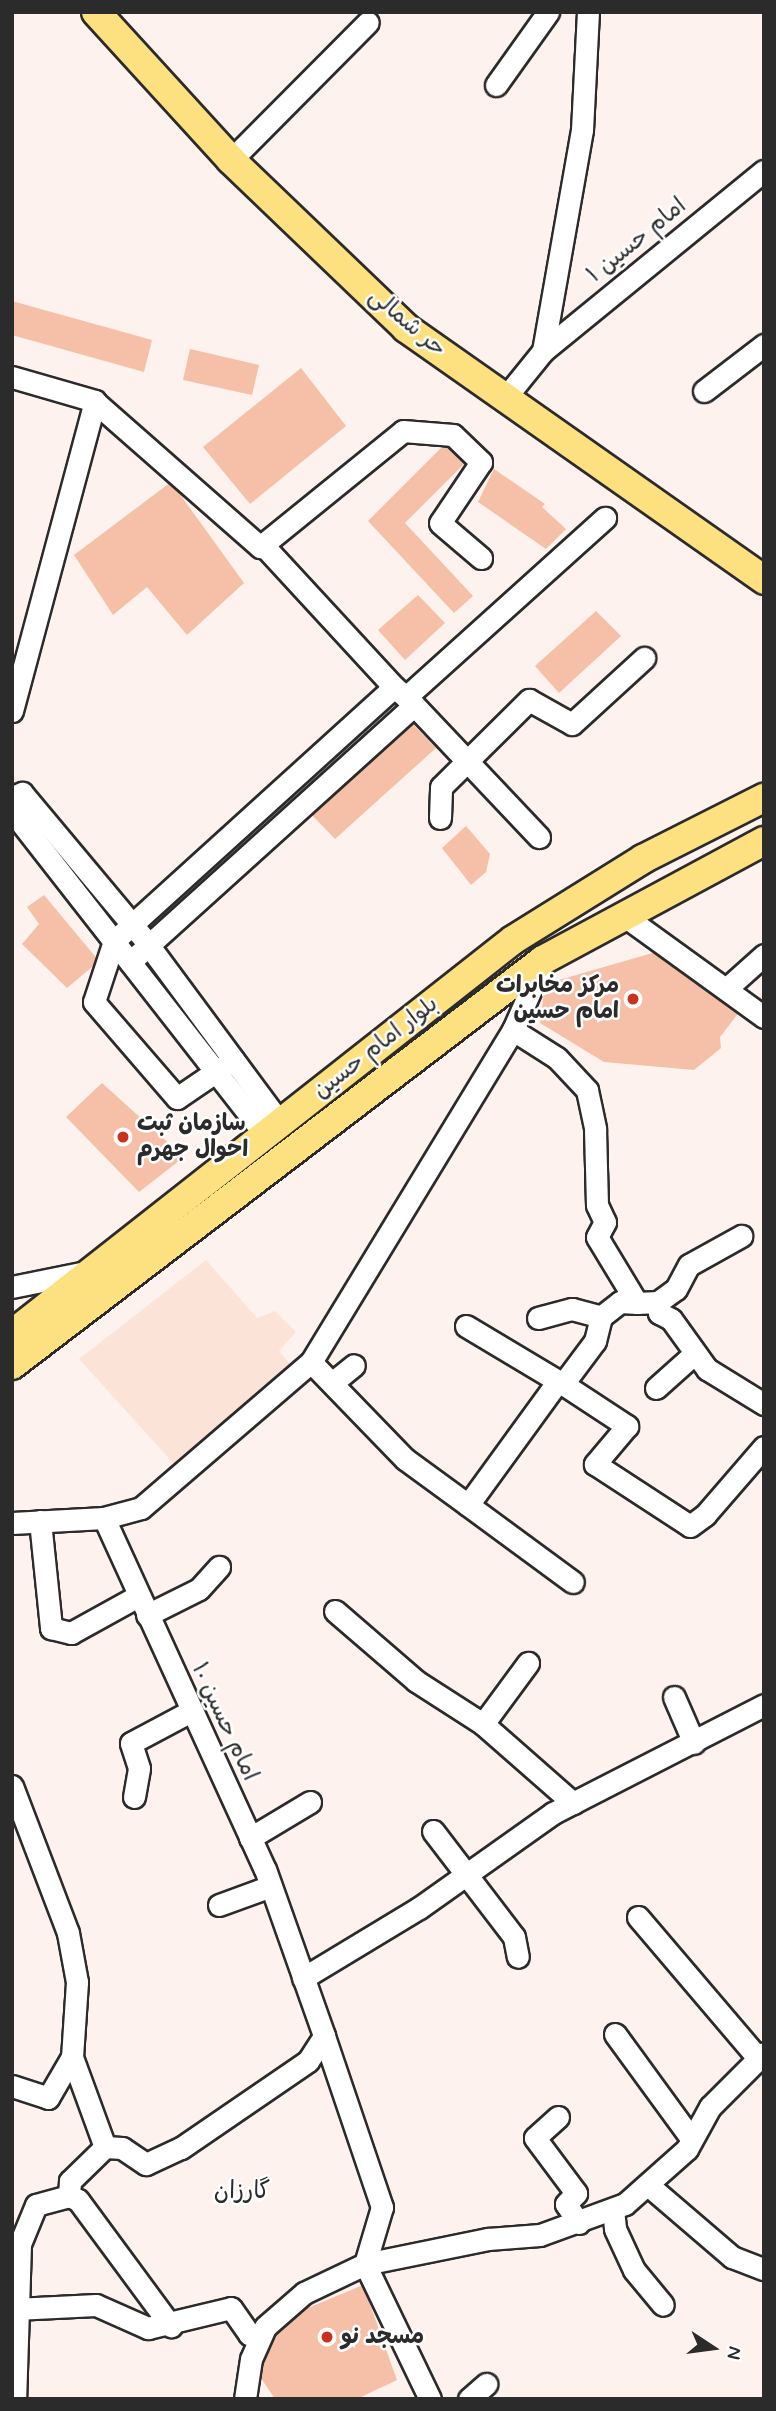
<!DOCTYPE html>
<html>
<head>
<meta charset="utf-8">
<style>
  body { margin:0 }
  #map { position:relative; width:776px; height:2411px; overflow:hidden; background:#fdf2ed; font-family:Mynerve,"Playpen Sans Arabic",sans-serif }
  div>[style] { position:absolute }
  .built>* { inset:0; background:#fbe3d8 }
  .building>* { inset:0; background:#f5c0a7 }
  .roads { filter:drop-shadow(2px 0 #2b2b2b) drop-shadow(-2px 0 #2b2b2b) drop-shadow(0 2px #2b2b2b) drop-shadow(0 -2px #2b2b2b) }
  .minor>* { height:21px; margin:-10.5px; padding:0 10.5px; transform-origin:10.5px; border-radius:10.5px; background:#fff }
  .major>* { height:28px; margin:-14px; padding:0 14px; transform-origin:14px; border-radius:14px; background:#fde080 }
  .dots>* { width:19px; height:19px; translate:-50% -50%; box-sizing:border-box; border:4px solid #fff; border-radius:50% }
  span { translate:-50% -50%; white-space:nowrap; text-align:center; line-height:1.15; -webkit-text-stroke:5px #fff; paint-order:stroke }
  .street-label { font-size:23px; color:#2b2b2b }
  .poi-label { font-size:23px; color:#2b2b2b; font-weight:700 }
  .right { translate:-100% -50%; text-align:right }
  .left { translate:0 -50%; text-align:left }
  .neighbourhood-label { font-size:24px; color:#2b2b2b }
  .frame { position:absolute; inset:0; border:14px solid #2b2b2b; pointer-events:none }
  .north { position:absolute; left:678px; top:2313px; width:70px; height:70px; -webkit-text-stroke:5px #fff; paint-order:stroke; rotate:103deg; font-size:19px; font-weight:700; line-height:28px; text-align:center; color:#2b2b2b }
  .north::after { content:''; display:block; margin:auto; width:24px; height:32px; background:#2b2b2b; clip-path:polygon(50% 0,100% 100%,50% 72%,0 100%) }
</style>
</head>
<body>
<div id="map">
  <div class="built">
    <div style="clip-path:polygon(206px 1260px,257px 1318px,275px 1311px,296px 1332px,279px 1351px,294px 1369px,175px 1465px,79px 1359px)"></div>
  </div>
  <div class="building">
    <div style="clip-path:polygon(12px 301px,152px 340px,144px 372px,12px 335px)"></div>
    <div style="clip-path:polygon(190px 349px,259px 365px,252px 395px,183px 380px)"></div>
    <div style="clip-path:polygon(301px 368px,346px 426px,250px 504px,203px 447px)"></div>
    <div style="clip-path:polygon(446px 443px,464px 464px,405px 523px,473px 596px,454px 613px,368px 521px)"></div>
    <div style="clip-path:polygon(494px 469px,545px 504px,542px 507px,566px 529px,546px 549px,478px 502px)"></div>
    <div style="clip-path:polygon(171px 482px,244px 583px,187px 635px,147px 587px,113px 615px,74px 555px)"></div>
    <div style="clip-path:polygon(418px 595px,445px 623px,405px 660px,378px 630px)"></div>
    <div style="clip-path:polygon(596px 611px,621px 636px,559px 693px,535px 666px)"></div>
    <div style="clip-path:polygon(411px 722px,436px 748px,335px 839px,309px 812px)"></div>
    <div style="clip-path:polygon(466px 826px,490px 854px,486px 872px,471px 885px,442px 848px)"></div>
    <div style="clip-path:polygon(44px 895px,99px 961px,67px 988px,22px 944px,39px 924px,27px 907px)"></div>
    <div style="clip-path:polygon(656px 952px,740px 1011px,720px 1037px,721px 1048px,694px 1070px,604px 1062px,540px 1023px,545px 984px)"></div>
    <div style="clip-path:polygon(102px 1083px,184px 1157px,139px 1192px,66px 1117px)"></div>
    <div style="clip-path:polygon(363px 2285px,397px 2380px,357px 2399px,275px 2399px,257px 2372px,263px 2348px,279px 2326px,296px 2313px)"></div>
  </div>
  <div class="roads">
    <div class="minor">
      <div style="left:496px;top:85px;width:90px;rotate:-54.5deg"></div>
      <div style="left:231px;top:160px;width:194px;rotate:-45.2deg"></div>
      <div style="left:543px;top:351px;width:224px;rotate:-80deg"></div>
      <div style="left:582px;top:130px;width:118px;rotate:-87.1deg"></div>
      <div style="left:12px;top:377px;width:86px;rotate:16.1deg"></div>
      <div style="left:95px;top:401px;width:321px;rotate:105deg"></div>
      <div style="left:704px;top:391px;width:76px;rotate:-37.5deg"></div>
      <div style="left:505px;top:398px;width:60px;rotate:-51deg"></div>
      <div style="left:543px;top:351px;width:285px;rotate:-39.2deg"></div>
      <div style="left:95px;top:402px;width:220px;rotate:41.3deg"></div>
      <div style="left:260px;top:547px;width:184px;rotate:-39deg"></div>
      <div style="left:403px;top:431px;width:50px;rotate:4.6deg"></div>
      <div style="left:453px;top:435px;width:39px;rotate:44deg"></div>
      <div style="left:481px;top:462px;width:73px;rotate:123.9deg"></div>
      <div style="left:440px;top:523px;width:54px;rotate:40.5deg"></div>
      <div style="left:263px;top:545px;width:193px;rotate:47.3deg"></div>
      <div style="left:406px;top:697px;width:268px;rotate:-42deg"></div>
      <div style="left:414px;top:705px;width:182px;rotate:46.6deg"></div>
      <div style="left:12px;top:797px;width:11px;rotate:-22deg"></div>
      <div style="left:22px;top:793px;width:190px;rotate:50.1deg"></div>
      <div style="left:144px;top:939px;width:229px;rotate:53.5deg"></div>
      <div style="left:12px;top:811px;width:411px;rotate:52deg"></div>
      <div style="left:440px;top:818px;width:31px;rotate:-88deg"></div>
      <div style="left:441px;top:787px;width:124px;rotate:-44.7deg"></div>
      <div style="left:529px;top:700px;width:49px;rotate:29.2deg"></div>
      <div style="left:572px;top:724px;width:98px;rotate:-42.5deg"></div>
      <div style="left:623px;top:915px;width:174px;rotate:35.9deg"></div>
      <div style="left:130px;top:962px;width:383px;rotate:-42.1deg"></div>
      <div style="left:414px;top:705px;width:11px;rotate:-135deg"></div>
      <div style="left:406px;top:697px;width:16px;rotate:-140deg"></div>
      <div style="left:394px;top:687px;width:378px;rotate:137.8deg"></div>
      <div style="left:114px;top:941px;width:64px;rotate:108.2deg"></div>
      <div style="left:94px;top:1002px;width:127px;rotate:49.2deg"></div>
      <div style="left:177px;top:1098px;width:68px;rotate:-34.2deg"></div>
      <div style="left:726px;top:989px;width:51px;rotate:-41.8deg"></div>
      <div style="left:513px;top:1030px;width:52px;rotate:32.5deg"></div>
      <div style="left:557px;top:1058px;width:44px;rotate:46.8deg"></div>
      <div style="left:587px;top:1090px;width:40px;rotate:78deg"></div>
      <div style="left:595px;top:1129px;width:76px;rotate:88.5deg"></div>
      <div style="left:597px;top:1205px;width:19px;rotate:65deg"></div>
      <div style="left:605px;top:1222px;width:17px;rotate:118deg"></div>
      <div style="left:597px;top:1237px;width:77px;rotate:58.8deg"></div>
      <div style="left:637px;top:1303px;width:21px;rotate:-3deg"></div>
      <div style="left:658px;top:1302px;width:22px;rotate:-36deg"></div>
      <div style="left:676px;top:1289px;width:27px;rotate:-62deg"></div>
      <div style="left:689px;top:1265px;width:60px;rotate:-29.1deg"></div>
      <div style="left:12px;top:1287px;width:81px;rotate:-11.4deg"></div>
      <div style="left:658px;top:1302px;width:11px;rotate:85deg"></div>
      <div style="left:659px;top:1313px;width:13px;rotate:27deg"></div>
      <div style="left:671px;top:1319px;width:62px;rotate:54.2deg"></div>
      <div style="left:707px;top:1369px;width:67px;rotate:31.6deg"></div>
      <div style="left:637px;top:1303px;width:17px;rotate:-177deg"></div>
      <div style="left:620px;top:1302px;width:24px;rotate:142deg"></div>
      <div style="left:601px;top:1317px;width:25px;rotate:104deg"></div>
      <div style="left:595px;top:1341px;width:54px;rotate:126.7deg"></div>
      <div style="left:563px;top:1384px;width:77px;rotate:33.3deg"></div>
      <div style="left:627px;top:1426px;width:50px;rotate:130.1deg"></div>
      <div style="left:595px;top:1464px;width:113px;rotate:33.1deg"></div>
      <div style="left:690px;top:1526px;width:19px;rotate:-36deg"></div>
      <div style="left:705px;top:1515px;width:90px;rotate:-49.1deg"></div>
      <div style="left:538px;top:1318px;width:35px;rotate:-15deg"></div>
      <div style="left:572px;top:1309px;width:30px;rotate:15deg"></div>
      <div style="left:466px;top:1326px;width:113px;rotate:30.9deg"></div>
      <div style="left:311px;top:1362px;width:135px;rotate:45.9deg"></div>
      <div style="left:405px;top:1459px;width:78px;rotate:36.1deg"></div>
      <div style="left:558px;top:1381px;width:153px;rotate:126deg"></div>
      <div style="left:468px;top:1505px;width:130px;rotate:36.3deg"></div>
      <div style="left:332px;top:1383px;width:28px;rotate:-39deg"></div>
      <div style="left:656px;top:1388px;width:51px;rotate:-41.8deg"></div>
      <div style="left:104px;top:1518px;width:38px;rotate:-15deg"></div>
      <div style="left:141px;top:1508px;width:224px;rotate:-40.7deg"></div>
      <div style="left:311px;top:1362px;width:389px;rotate:-58.7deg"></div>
      <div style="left:513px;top:1030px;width:74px;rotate:-66.2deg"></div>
      <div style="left:40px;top:1521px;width:108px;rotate:84.1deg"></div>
      <div style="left:51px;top:1628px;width:21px;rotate:14deg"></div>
      <div style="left:71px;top:1633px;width:77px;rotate:-28.9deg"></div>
      <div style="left:12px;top:1523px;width:92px;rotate:-3.1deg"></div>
      <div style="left:104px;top:1518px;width:386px;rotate:65.4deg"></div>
      <div style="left:265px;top:1869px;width:177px;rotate:70.5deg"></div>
      <div style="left:335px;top:1611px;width:107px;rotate:40.8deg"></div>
      <div style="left:416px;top:1681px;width:80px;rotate:32.7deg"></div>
      <div style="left:483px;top:1724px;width:120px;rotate:41.3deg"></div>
      <div style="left:147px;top:1615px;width:58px;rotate:-26.6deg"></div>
      <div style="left:199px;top:1589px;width:30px;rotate:-48deg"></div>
      <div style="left:674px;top:1697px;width:50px;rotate:66.5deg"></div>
      <div style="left:483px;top:1724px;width:76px;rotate:-53.6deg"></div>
      <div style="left:12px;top:1786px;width:157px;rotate:69.1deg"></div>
      <div style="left:68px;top:1933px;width:50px;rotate:79.6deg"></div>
      <div style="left:77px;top:1982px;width:75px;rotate:93.8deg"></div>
      <div style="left:134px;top:1797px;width:29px;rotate:-80deg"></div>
      <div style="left:139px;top:1768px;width:26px;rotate:-108deg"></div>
      <div style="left:131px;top:1743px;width:66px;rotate:-28.1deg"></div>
      <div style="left:433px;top:1831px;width:133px;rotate:52.6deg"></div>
      <div style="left:514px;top:1937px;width:20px;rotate:79deg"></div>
      <div style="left:250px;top:1838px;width:70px;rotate:-31deg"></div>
      <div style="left:219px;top:1905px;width:55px;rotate:-20.1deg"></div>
      <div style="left:638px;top:1917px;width:185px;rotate:49.6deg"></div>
      <div style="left:303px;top:1978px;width:135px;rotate:-31.1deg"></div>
      <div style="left:419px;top:1908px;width:164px;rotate:-35.3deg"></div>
      <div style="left:553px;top:1813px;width:237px;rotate:-27.1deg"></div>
      <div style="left:615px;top:2034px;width:127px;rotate:53.9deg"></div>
      <div style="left:12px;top:2086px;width:38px;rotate:18deg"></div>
      <div style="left:48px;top:2098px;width:48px;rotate:-59.7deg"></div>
      <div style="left:72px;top:2057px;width:96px;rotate:69.9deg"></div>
      <div style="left:105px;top:2147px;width:49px;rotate:135.8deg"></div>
      <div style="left:70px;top:2181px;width:15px;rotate:94deg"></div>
      <div style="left:69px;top:2196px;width:34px;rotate:165deg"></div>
      <div style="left:36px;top:2205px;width:42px;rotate:112.3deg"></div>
      <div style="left:20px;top:2244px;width:155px;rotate:91.8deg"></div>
      <div style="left:558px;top:2117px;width:31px;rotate:138deg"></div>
      <div style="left:535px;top:2138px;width:69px;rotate:53.3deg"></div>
      <div style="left:576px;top:2193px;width:15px;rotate:132deg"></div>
      <div style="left:566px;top:2204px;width:23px;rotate:56deg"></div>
      <div style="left:105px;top:2147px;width:17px;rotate:3deg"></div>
      <div style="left:122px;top:2148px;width:29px;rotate:34deg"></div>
      <div style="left:146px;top:2164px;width:38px;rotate:-25deg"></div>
      <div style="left:181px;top:2148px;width:154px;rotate:-34.4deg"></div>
      <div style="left:308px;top:2061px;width:30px;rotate:-57deg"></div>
      <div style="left:324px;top:2036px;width:181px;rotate:71.3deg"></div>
      <div style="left:382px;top:2207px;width:59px;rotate:106.6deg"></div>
      <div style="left:648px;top:2185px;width:111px;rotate:40.6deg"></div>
      <div style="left:732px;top:2257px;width:34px;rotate:21deg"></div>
      <div style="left:69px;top:2196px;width:10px;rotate:24deg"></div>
      <div style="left:78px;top:2200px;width:157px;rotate:53.6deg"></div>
      <div style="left:613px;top:2209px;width:20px;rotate:84deg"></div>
      <div style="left:615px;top:2229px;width:45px;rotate:65.1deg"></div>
      <div style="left:634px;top:2270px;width:45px;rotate:50.4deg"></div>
      <div style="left:365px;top:2264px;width:150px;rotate:64.3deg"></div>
      <div style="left:15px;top:2309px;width:81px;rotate:-2.8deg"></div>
      <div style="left:96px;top:2305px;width:57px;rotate:23.9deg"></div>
      <div style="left:148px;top:2328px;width:85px;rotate:-13.5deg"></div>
      <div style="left:231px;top:2308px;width:32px;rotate:55deg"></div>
      <div style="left:249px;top:2334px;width:12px;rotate:9deg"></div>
      <div style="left:245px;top:2399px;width:40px;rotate:-81.5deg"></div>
      <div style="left:251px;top:2359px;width:35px;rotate:-66deg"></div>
      <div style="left:265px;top:2327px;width:52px;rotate:-41.1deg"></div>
      <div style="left:304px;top:2293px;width:68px;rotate:-25.4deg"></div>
      <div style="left:365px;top:2264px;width:126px;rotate:-11.5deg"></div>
      <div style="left:488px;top:2239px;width:52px;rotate:-4.4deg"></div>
      <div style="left:540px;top:2235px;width:90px;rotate:-20deg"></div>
      <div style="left:625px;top:2204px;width:83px;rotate:-41.6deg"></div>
      <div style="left:687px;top:2149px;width:48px;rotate:-61.3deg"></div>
      <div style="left:710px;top:2107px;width:76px;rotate:-45deg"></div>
      <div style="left:469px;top:2399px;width:23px;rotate:-41deg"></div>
    </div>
    <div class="major">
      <div style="left:96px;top:12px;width:200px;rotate:47.6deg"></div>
      <div style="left:231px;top:160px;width:243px;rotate:43.8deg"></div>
      <div style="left:406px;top:328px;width:438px;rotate:35.1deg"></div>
      <div style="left:12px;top:1334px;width:637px;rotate:-38.18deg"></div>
      <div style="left:513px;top:940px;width:153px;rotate:-31.9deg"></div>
      <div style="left:643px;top:859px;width:136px;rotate:-26.8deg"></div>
      <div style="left:12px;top:1365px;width:668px;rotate:-37.33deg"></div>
      <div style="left:543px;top:960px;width:251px;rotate:-28.3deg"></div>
    </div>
  </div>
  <div class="dots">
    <div style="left:633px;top:999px;background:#c8321e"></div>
    <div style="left:123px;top:1137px;background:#c8321e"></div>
    <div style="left:327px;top:2337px;background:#c8321e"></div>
  </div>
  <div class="street-label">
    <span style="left:637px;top:241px;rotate:-39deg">امام حسین ۱</span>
    <span style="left:407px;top:323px;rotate:40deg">حر شمالی</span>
    <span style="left:376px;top:1048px;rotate:-38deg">بلوار امام حسین</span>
    <span style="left:224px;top:1722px;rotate:65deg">امام حسین ۱۰</span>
  </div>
  <div class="poi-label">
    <span class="right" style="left:619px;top:999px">مرکز مخابرات<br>امام حسین</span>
    <span class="left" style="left:137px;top:1137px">سازمان ثبت<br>احوال جهرم</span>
    <span class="left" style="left:341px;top:2337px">مسجد نو</span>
  </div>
  <div class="neighbourhood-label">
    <span style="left:242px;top:2192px">گارزان</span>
  </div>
  <div class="frame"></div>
  <div class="north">N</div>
</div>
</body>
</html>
